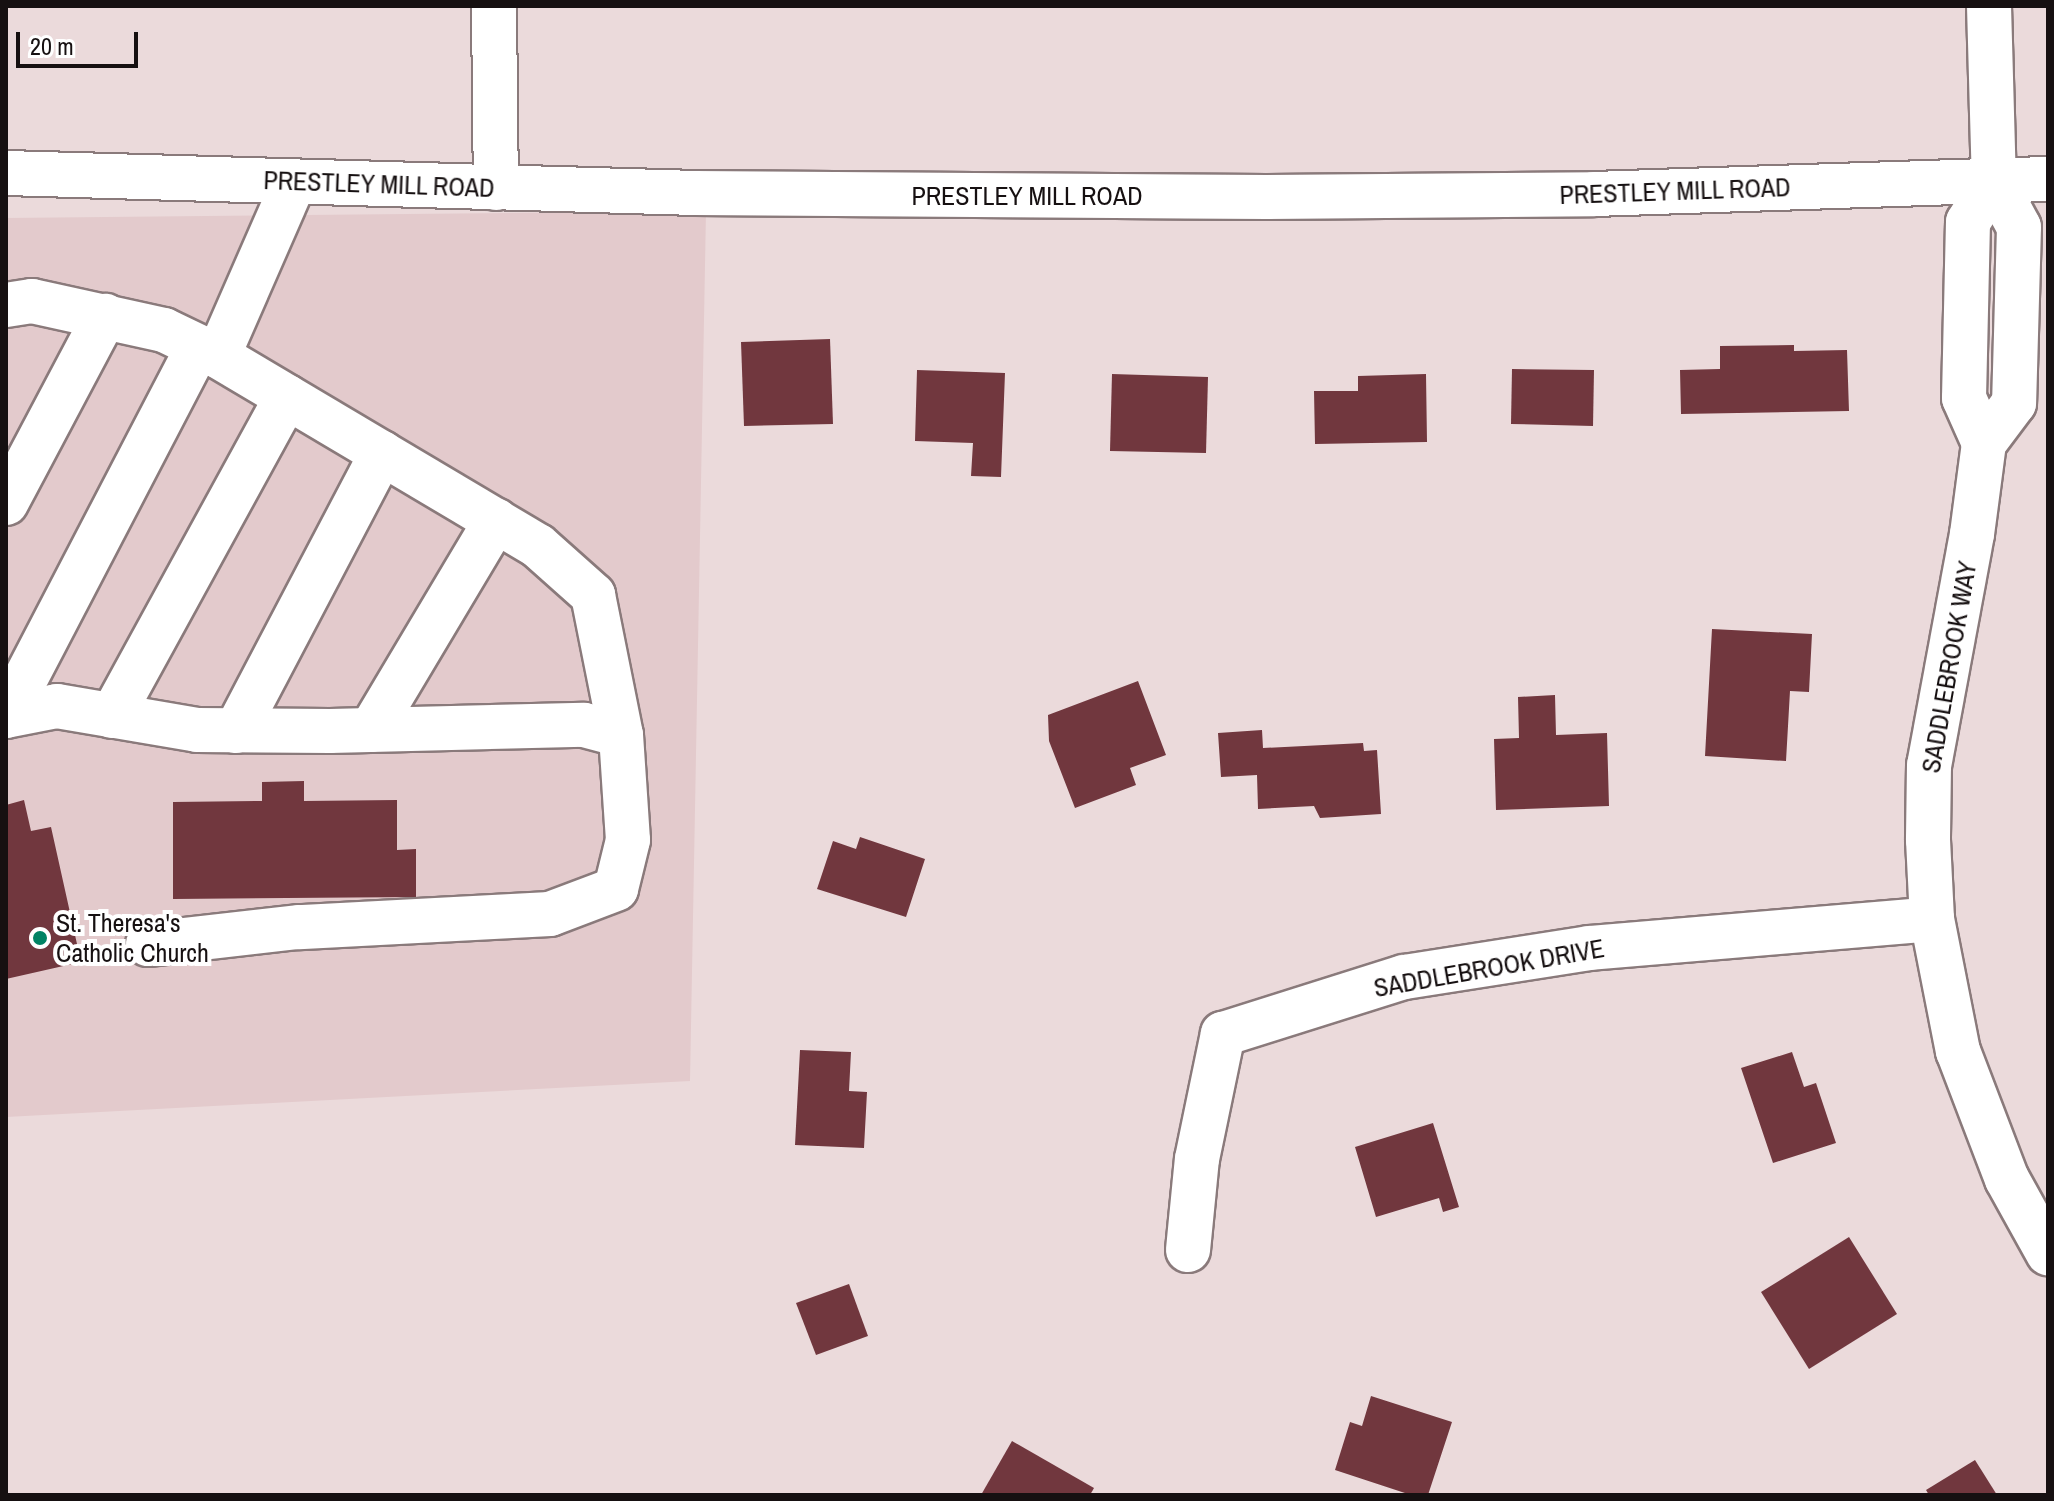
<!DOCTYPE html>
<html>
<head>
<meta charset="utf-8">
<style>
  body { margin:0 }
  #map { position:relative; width:2054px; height:1501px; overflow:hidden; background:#ebdadb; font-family:"Archivo Narrow",sans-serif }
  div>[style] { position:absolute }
  .built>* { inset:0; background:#e3cacc }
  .building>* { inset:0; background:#71373e }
  .roads { filter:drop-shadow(2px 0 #8a7a7b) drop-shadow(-2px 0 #8a7a7b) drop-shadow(0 2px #8a7a7b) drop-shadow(0 -2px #8a7a7b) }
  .minor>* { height:44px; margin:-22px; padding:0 22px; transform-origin:22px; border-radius:22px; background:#fff }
  .dots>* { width:22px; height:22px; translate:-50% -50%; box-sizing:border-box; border:4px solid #fff; border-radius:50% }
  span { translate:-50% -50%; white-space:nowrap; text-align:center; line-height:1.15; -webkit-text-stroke:8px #fff; paint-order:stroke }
  .street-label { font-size:26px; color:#161011 }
  .poi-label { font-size:26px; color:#161011 }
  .left { translate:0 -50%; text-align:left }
  .frame { position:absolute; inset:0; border:8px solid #161011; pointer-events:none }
  .scale { position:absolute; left:16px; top:32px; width:122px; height:36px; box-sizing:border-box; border:4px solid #161011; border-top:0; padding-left:10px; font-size:24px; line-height:28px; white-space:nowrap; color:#161011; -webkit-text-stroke:6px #fff; paint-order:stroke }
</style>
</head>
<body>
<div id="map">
  <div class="built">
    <div style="clip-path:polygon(706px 211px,690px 1081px,6px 1117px,6px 218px)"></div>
  </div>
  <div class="building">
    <div style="clip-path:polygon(830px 339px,833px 424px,744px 426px,741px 342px)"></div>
    <div style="clip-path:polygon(1794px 345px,1794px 351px,1847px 350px,1849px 411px,1681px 414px,1680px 370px,1720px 369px,1720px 346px)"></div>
    <div style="clip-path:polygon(1512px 369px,1594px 370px,1593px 426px,1511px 424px)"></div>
    <div style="clip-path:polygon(917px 370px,1005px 373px,1001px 477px,971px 476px,973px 443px,915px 441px)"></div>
    <div style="clip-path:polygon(1112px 374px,1208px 377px,1206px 453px,1110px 451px)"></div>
    <div style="clip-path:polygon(1426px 374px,1427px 442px,1315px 444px,1314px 391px,1358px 391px,1358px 376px)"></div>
    <div style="clip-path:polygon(1712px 629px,1812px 634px,1809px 692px,1790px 691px,1786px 761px,1705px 756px)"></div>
    <div style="clip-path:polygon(1138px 681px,1166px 755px,1130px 768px,1136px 785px,1075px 808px,1049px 741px,1048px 715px)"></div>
    <div style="clip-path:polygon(1555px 695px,1556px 735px,1607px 733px,1609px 806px,1496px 810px,1494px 739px,1519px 738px,1518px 697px)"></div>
    <div style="clip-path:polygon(1262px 730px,1263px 748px,1363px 743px,1364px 751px,1377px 750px,1381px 814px,1320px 818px,1314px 806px,1258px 809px,1257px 775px,1221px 777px,1218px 733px)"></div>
    <div style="clip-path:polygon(304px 781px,304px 801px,397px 800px,397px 850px,416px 849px,416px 897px,173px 899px,173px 802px,262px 801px,262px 782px)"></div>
    <div style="clip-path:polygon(24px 800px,31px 831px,51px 827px,81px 962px,6px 979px,6px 805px)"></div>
    <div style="clip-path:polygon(860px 837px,925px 859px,906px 917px,817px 889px,833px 841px,856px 849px)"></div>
    <div style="clip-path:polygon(800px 1050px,851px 1052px,849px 1091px,867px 1092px,864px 1148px,795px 1145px)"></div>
    <div style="clip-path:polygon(1792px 1052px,1804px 1087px,1816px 1083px,1836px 1143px,1773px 1163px,1741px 1068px)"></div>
    <div style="clip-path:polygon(1433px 1123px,1459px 1207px,1443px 1212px,1439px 1198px,1376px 1217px,1355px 1147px)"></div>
    <div style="clip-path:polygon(1849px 1237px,1897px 1314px,1809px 1369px,1761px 1292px)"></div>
    <div style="clip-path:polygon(849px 1284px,868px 1336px,816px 1355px,796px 1303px)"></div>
    <div style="clip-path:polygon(1371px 1396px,1452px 1422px,1428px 1495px,1411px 1495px,1335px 1470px,1350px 1422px,1362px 1426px)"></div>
    <div style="clip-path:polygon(1012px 1441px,1094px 1488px,1090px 1495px,981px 1495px)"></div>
    <div style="clip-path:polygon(1975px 1460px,1997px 1495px,1929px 1495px,1926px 1490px)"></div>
  </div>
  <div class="roads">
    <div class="minor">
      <div style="left:494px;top:6px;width:182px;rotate:89.4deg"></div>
      <div style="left:1989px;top:6px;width:175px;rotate:88.4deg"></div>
      <div style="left:1994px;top:181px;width:52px;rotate:61.5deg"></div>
      <div style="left:2019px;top:227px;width:176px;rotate:91.6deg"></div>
      <div style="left:2014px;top:403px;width:50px;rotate:126.9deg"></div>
      <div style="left:1984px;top:443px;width:92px;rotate:97.5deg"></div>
      <div style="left:1972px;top:534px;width:235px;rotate:100.5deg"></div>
      <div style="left:1929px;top:765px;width:75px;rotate:90.8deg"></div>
      <div style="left:1928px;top:840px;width:79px;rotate:87.1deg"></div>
      <div style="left:1932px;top:919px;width:135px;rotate:78.9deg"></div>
      <div style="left:1958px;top:1051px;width:137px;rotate:69.1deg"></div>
      <div style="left:2007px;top:1179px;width:85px;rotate:61deg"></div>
      <div style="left:6px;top:173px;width:689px;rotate:1.66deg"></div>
      <div style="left:695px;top:193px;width:572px;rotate:0.4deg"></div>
      <div style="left:1267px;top:197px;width:327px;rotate:-0.5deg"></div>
      <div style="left:1594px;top:194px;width:454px;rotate:-1.9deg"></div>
      <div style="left:6px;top:305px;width:26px;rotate:-9deg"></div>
      <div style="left:32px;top:301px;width:135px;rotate:12.4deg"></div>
      <div style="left:164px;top:330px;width:60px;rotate:25.7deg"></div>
      <div style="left:218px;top:356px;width:190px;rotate:-66.4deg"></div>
      <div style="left:218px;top:356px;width:372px;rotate:30.7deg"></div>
      <div style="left:538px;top:546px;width:74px;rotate:41.7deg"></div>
      <div style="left:593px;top:595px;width:143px;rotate:78.7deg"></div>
      <div style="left:1984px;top:443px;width:49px;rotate:-114deg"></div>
      <div style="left:1964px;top:398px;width:176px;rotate:-88.7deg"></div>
      <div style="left:1968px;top:222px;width:49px;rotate:-57.6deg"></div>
      <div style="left:6px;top:503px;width:212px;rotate:-62.1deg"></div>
      <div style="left:6px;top:716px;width:52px;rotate:-11.1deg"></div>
      <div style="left:57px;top:706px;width:142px;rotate:9.7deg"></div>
      <div style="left:197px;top:730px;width:133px;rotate:0.4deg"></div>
      <div style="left:330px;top:731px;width:254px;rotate:-1.4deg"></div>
      <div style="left:584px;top:725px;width:38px;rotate:15deg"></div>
      <div style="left:621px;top:735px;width:105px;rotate:86.2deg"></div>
      <div style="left:628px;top:840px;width:50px;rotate:103.8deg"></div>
      <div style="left:616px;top:889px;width:71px;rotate:159.3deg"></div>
      <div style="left:550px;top:914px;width:252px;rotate:177deg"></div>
      <div style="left:298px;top:927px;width:151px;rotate:173.5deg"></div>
      <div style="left:6px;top:716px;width:416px;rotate:-62.5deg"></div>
      <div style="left:112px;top:716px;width:364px;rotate:-61.3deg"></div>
      <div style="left:371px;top:730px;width:244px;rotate:-59.2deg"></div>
      <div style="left:236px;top:731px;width:314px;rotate:-62.3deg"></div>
      <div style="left:1188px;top:1250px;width:91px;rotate:-84.4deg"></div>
      <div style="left:1197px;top:1159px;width:128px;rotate:-78.3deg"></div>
      <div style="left:1223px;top:1034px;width:190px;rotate:-17.5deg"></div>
      <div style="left:1404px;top:977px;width:187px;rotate:-8.9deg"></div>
      <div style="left:1589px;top:948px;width:344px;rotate:-4.8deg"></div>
    </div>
  </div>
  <div class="dots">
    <div style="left:40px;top:938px;background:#018364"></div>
  </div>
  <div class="street-label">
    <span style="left:379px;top:184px;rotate:2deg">PRESTLEY MILL ROAD</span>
    <span style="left:1675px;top:191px;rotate:-2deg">PRESTLEY MILL ROAD</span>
    <span style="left:1027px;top:196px">PRESTLEY MILL ROAD</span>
    <span style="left:1949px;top:667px;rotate:-80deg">SADDLEBROOK WAY</span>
    <span style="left:1489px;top:968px;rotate:-10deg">SADDLEBROOK DRIVE</span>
  </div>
  <div class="poi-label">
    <span class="left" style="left:56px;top:938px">St. Theresa's<br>Catholic Church</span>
  </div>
  <div class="frame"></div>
  <div class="scale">20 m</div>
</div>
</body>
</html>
